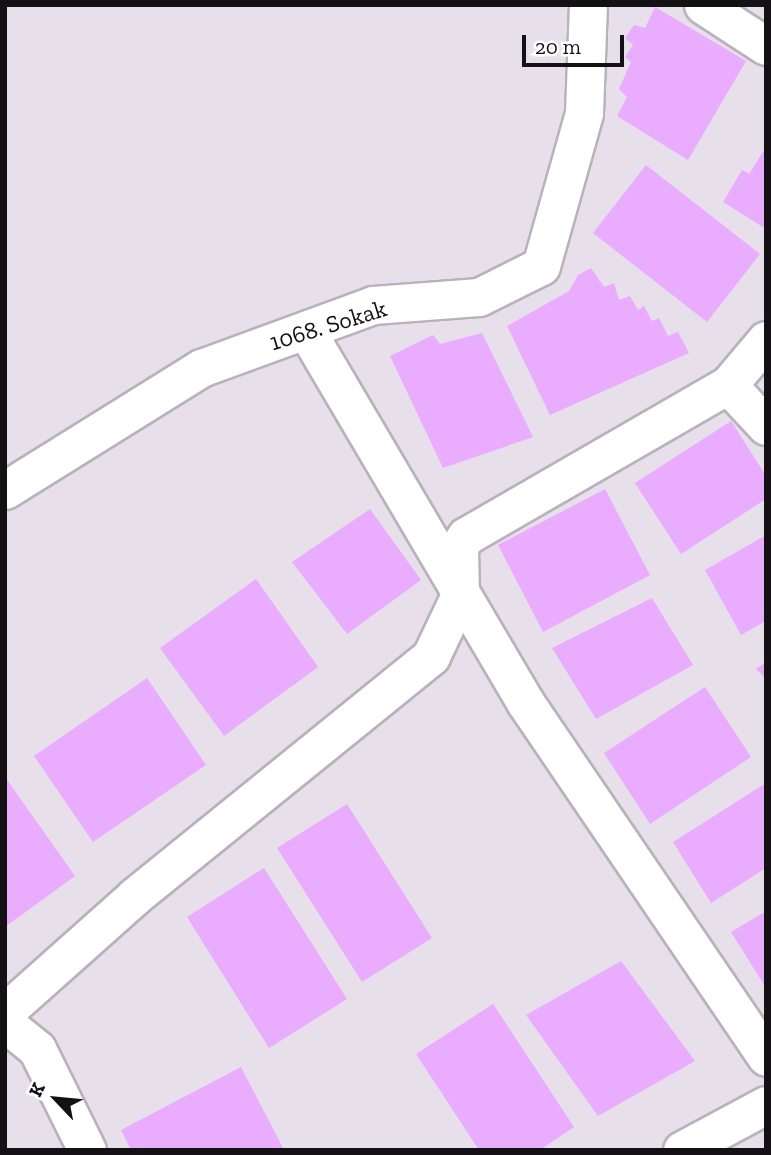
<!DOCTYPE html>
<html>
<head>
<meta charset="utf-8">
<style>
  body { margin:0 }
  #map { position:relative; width:771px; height:1155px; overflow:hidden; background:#e7dfe9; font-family:"Zilla Slab",serif }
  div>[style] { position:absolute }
  .building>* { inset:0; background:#e9acfe }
  .roads { filter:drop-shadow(2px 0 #b9b1bc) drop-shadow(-2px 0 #b9b1bc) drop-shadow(0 2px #b9b1bc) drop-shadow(0 -2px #b9b1bc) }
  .minor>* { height:37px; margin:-18.5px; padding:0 18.5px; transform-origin:18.5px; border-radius:18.5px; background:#fff }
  span { translate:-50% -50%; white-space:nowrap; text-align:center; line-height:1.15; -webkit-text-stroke:7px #fff; paint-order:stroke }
  .street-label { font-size:24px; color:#141115 }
  .frame { position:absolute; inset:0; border:7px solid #141115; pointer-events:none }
  .north { position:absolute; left:21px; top:1064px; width:70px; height:70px; -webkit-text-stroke:5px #fff; paint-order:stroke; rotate:296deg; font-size:19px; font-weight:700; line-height:28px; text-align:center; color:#141115 }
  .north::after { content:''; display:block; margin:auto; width:24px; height:32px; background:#141115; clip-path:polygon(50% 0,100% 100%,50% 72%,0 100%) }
  .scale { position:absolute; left:522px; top:35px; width:102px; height:32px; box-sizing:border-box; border:4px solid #141115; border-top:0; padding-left:9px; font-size:21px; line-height:24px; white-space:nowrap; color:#141115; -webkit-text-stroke:5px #fff; paint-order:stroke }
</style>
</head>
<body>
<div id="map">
  <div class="building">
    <div style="clip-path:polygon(655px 7px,746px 61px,688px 160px,617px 116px,627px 97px,619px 89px,631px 62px,625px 57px,633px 45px,625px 38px,634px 25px,645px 28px)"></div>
    <div style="clip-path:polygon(766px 147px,766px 229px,723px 202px,742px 170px,749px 174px)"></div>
    <div style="clip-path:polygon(646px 165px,760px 254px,707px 322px,593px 233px)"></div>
    <div style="clip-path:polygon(591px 268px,604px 287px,614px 283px,619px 300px,630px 296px,638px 310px,644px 306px,652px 321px,659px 318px,668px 336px,678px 332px,689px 353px,550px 415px,507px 326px,569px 291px,578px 275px)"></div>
    <div style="clip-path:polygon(482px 333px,533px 437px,443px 468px,390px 356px,433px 335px,440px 344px)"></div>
    <div style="clip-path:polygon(731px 421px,766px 476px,766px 499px,681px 554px,635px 483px)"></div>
    <div style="clip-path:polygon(605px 489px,650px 575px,543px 632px,498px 545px)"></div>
    <div style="clip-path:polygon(370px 509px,421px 580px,347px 634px,292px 562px)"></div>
    <div style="clip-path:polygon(766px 535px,766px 621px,741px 635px,705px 570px)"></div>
    <div style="clip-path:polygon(256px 579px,318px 667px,224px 736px,160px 648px)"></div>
    <div style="clip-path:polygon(652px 598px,693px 665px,596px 719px,552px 648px)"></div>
    <div style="clip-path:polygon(766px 662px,766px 679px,756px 669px)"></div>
    <div style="clip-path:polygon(147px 678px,206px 765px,93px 842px,34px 756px)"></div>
    <div style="clip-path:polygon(705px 687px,751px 757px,650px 824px,604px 753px)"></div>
    <div style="clip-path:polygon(5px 777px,75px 876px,5px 927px)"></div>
    <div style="clip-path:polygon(766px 783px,766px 868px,711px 903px,673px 842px)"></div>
    <div style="clip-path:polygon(347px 804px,432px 938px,362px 982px,277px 848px)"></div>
    <div style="clip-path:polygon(264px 868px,347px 999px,269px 1048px,187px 917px)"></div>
    <div style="clip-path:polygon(766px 911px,766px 988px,731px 932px)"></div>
    <div style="clip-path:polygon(621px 961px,695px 1061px,598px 1116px,526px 1015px)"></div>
    <div style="clip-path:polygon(493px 1004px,574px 1127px,540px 1150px,479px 1150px,416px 1054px)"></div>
    <div style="clip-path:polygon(241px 1067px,284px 1150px,131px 1150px,121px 1130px)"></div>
  </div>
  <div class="roads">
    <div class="minor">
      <div style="left:703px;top:5px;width:75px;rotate:33.1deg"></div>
      <div style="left:306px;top:330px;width:432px;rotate:59.5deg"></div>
      <div style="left:525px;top:702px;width:429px;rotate:55.8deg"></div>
      <div style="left:728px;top:385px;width:56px;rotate:47.2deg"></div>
      <div style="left:5px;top:490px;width:231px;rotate:-31.9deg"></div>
      <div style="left:201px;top:368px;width:183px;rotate:-20.1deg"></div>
      <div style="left:373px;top:305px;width:106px;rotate:-4.3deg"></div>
      <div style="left:479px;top:297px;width:69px;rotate:-26.6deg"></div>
      <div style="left:541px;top:266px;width:159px;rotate:-74.3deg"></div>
      <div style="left:584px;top:113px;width:108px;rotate:-87.9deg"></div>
      <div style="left:5px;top:1012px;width:174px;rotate:-41.7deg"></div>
      <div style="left:135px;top:896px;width:381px;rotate:-39deg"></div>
      <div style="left:431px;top:656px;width:68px;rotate:-64.6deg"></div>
      <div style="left:460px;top:595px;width:49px;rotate:-91.2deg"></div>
      <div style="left:459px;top:546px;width:12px;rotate:-55deg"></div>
      <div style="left:466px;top:536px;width:302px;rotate:-30deg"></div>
      <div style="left:728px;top:385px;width:59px;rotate:-49.8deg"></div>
      <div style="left:5px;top:1023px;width:41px;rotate:39.1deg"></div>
      <div style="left:37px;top:1049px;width:113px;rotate:63.7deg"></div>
      <div style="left:682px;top:1150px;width:95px;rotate:-28.2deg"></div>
    </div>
  </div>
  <div class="street-label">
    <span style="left:328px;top:325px;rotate:-17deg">1068. Sokak</span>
  </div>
  <div class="frame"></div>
  <div class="north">K</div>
  <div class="scale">20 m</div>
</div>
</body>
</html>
